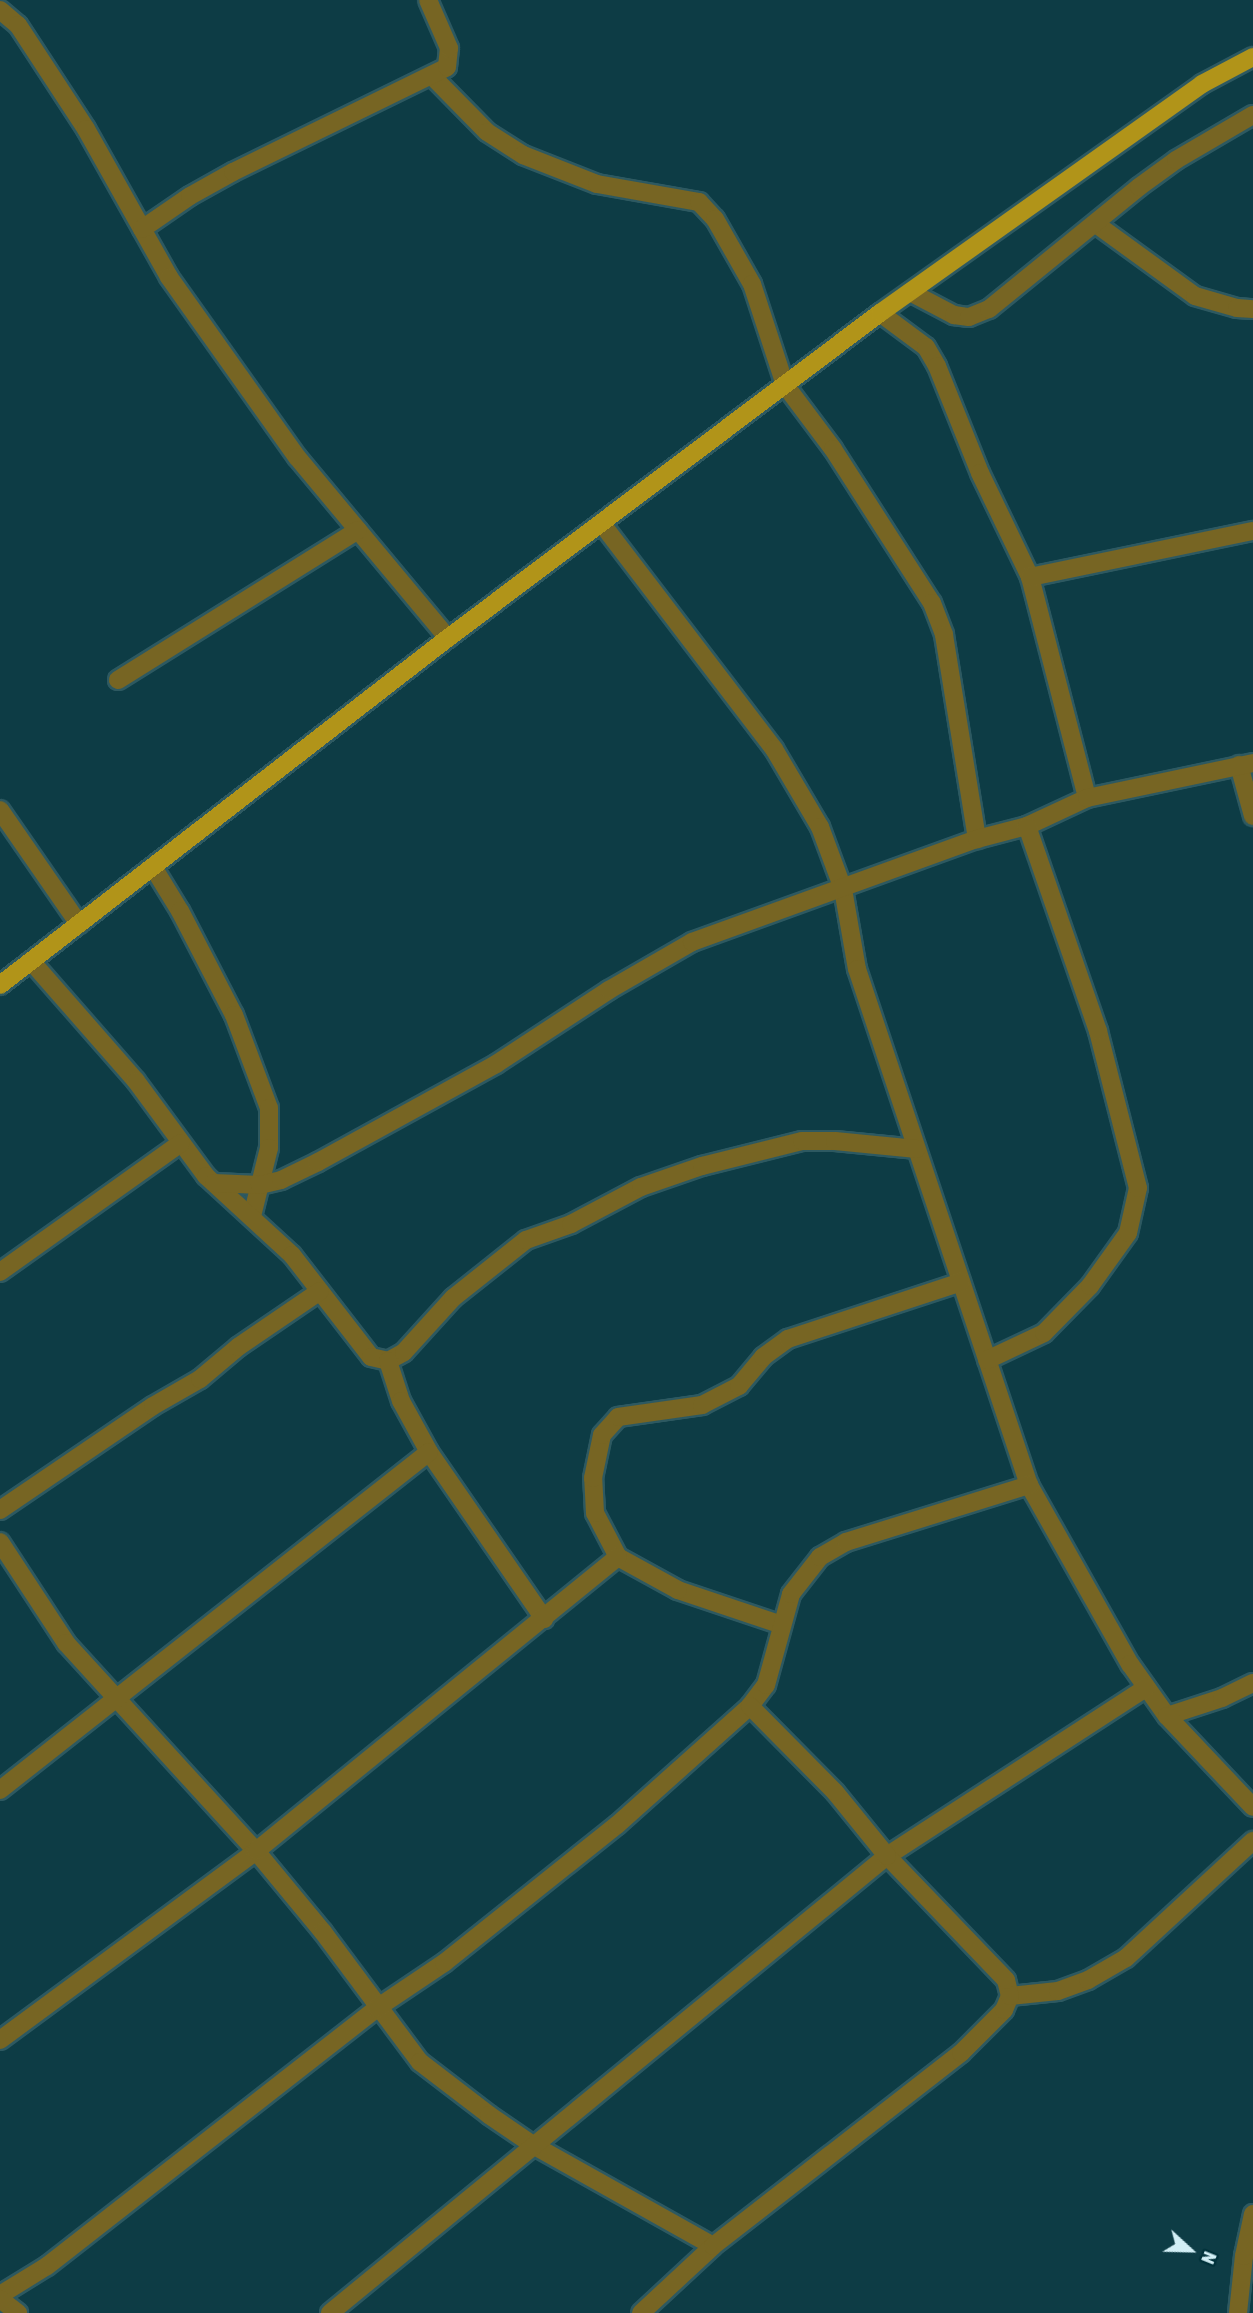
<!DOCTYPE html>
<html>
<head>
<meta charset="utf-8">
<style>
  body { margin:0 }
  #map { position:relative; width:1253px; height:2313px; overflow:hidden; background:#0d3c45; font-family:"Asap Condensed",sans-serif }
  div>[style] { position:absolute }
  .roads { filter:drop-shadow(2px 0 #2d5961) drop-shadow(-2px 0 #2d5961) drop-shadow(0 2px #2d5961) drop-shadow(0 -2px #2d5961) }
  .minor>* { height:18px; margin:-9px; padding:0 9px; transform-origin:9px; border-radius:9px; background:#776523 }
  .major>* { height:18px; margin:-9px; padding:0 9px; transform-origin:9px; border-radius:9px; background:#b19419 }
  span { translate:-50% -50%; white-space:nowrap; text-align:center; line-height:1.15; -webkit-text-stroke:5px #00313a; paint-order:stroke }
  .north { position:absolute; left:1155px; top:2215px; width:70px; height:70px; -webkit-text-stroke:5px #00313a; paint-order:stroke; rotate:112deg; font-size:19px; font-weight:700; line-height:28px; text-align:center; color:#d2eff6 }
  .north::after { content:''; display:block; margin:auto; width:24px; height:32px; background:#d2eff6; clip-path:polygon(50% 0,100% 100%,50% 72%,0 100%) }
</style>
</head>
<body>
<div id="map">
  <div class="roads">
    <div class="minor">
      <div style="left:0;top:10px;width:23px;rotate:40deg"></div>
      <div style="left:18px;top:25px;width:124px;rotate:56.8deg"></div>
      <div style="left:86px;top:129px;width:170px;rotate:60.7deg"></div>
      <div style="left:169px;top:277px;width:221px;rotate:54.6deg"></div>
      <div style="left:297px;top:457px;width:236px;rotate:50.2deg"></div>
      <div style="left:432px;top:76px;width:78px;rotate:45.5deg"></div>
      <div style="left:487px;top:132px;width:43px;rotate:32.6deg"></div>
      <div style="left:523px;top:155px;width:79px;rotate:21.4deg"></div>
      <div style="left:597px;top:184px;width:104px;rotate:10deg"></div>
      <div style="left:699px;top:202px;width:23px;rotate:47deg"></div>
      <div style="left:715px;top:219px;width:75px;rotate:60.4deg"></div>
      <div style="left:752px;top:284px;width:106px;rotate:71.9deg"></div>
      <div style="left:785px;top:385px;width:80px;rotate:53.1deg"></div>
      <div style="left:833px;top:449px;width:183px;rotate:57.3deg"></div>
      <div style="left:932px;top:603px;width:34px;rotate:69deg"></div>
      <div style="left:944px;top:635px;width:207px;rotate:80.8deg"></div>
      <div style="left:1096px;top:224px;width:122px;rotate:36deg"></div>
      <div style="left:1195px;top:296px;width:44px;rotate:15.9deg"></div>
      <div style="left:1237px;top:308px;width:16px;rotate:4deg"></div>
      <div style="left:142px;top:229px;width:58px;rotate:-34.5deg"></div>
      <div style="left:190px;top:196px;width:49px;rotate:-29.2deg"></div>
      <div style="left:233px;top:172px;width:238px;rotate:-26.1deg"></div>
      <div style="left:447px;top:67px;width:19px;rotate:-84deg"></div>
      <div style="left:449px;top:48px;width:52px;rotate:-113.6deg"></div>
      <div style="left:910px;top:292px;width:50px;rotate:27.6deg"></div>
      <div style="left:954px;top:315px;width:15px;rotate:8deg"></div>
      <div style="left:969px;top:317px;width:22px;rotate:-22deg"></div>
      <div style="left:989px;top:309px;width:193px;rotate:-39.1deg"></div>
      <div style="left:1139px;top:187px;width:46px;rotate:-36.1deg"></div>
      <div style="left:1176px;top:160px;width:89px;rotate:-30.3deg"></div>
      <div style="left:880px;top:313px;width:57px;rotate:36.5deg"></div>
      <div style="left:926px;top:347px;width:22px;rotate:60deg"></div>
      <div style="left:937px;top:366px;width:115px;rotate:68.1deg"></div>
      <div style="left:980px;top:473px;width:115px;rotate:64.3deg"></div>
      <div style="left:1030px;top:577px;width:228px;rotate:75.5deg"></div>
      <div style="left:602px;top:524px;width:283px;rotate:52.6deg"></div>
      <div style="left:774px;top:749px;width:91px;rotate:59.5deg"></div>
      <div style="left:820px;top:827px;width:66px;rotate:69.6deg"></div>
      <div style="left:843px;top:889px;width:81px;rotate:80.1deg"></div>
      <div style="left:857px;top:969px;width:544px;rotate:71.57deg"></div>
      <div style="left:1029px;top:1485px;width:206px;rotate:60.6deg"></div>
      <div style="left:1130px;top:1664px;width:64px;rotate:54.6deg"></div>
      <div style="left:1167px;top:1716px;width:58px;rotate:-18.1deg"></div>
      <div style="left:1222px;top:1698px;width:34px;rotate:-26deg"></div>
      <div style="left:1030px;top:577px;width:228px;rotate:-11.7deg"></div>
      <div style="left:118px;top:680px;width:283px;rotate:-32deg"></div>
      <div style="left:1239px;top:765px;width:53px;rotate:74.6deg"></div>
      <div style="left:0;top:810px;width:139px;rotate:55.3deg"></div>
      <div style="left:153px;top:867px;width:52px;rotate:58.5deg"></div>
      <div style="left:180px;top:911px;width:117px;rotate:62.6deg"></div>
      <div style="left:234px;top:1015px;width:99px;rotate:69.4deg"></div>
      <div style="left:269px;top:1108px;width:40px;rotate:90deg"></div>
      <div style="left:269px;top:1148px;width:70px;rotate:104deg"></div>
      <div style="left:31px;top:961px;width:159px;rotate:48.8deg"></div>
      <div style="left:136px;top:1081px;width:118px;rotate:53.6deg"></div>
      <div style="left:206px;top:1176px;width:117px;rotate:42.6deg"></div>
      <div style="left:292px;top:1255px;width:129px;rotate:52.2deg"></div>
      <div style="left:371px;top:1357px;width:17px;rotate:13deg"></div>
      <div style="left:388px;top:1361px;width:18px;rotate:-29deg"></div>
      <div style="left:404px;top:1352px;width:73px;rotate:-47.8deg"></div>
      <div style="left:453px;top:1298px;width:93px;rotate:-38.5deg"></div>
      <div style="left:526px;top:1240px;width:48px;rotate:-19.6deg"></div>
      <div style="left:571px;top:1224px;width:79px;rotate:-27.9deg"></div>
      <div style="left:641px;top:1187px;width:65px;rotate:-19deg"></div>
      <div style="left:702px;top:1166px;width:103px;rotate:-14deg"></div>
      <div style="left:802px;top:1141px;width:33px"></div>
      <div style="left:835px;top:1141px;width:82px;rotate:5.6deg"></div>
      <div style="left:214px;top:1183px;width:46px;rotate:2.5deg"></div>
      <div style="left:260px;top:1185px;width:22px;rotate:-13deg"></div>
      <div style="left:281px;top:1180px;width:41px;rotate:-25.9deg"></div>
      <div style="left:318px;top:1162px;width:203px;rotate:-28.8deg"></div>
      <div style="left:496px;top:1064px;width:135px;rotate:-33.2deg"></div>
      <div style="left:609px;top:990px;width:96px;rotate:-30deg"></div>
      <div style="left:692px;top:942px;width:303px;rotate:-19.9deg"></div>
      <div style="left:977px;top:839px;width:52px;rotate:-14.6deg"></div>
      <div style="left:1027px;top:826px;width:66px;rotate:-25deg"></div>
      <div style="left:1087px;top:798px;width:170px;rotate:-11.9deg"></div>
      <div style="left:0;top:1272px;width:222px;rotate:-35.5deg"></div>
      <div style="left:987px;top:1360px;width:63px;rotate:-25.3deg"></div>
      <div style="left:1044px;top:1333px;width:66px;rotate:-45.6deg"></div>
      <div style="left:1090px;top:1286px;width:65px;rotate:-54.4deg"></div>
      <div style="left:1128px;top:1233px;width:46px;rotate:-77.5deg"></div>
      <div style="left:1138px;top:1188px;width:162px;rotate:-104.3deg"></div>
      <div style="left:1098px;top:1031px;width:217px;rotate:-109.1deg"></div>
      <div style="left:388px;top:1361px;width:42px;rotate:72deg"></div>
      <div style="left:401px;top:1401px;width:58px;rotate:61.2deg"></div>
      <div style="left:429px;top:1452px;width:203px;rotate:55.4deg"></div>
      <div style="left:0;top:1510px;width:185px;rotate:-34.2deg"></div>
      <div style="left:153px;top:1406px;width:54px;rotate:-29.9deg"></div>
      <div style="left:200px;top:1379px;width:50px;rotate:-40.1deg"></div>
      <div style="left:238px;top:1347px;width:99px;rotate:-34.3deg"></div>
      <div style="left:0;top:1542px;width:121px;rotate:56.8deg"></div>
      <div style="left:66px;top:1643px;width:282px;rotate:47.6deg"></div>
      <div style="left:256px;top:1851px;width:105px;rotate:50.4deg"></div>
      <div style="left:323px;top:1932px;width:162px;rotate:53.3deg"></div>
      <div style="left:420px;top:2062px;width:87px;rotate:37.5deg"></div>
      <div style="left:489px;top:2115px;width:53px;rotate:34.3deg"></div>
      <div style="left:533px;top:2145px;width:206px;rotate:29.3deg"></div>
      <div style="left:782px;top:1625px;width:110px;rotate:-161.4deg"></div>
      <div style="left:678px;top:1590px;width:68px;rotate:-151.2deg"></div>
      <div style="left:618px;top:1557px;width:50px;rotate:-117.6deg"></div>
      <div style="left:595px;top:1513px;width:35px;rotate:-93deg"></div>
      <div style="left:593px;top:1478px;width:44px;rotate:-78.2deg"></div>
      <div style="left:602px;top:1435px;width:24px;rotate:-48deg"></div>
      <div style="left:618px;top:1417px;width:85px;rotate:-8.1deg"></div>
      <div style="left:702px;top:1405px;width:42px;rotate:-27.2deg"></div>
      <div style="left:739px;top:1386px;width:38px;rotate:-50deg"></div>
      <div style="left:763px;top:1357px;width:31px;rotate:-36deg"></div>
      <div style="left:788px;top:1339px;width:182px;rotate:-18.2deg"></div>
      <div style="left:1167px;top:1716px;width:125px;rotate:46.6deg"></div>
      <div style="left:0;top:1790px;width:546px;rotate:-38.23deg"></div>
      <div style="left:1010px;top:1996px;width:48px;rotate:-5.9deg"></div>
      <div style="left:1058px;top:1991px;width:32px;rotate:-20deg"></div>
      <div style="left:1088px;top:1980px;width:44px;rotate:-30.1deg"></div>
      <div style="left:1126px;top:1958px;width:173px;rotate:-42.7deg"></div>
      <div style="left:0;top:2040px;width:318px;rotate:-36.4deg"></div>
      <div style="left:256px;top:1851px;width:466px;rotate:-39.1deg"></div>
      <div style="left:0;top:2295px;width:55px;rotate:-31.7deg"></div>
      <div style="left:47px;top:2266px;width:419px;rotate:-38deg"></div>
      <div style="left:377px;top:2008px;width:81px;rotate:-33.9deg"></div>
      <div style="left:444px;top:1963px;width:221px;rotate:-38.6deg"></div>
      <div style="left:617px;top:1825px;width:178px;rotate:-41.8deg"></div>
      <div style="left:750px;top:1706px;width:26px;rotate:-53deg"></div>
      <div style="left:766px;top:1685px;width:94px;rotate:-74.6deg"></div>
      <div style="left:791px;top:1594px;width:47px;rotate:-51.9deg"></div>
      <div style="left:820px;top:1557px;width:30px;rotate:-30deg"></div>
      <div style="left:846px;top:1542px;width:192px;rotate:-17.3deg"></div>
      <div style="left:0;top:2299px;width:23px;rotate:38deg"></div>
      <div style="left:330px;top:2313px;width:720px;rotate:-39.37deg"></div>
      <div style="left:887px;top:1856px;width:309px;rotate:-33deg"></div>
      <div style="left:641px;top:2313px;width:98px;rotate:-42.9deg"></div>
      <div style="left:713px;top:2246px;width:314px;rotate:-37.9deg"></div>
      <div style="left:961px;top:2053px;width:61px;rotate:-45deg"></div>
      <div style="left:1004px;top:2010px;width:15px;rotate:-67deg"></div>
      <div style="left:1010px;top:1996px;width:16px;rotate:-104deg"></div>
      <div style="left:1006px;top:1980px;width:172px;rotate:-133.8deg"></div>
      <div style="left:887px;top:1856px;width:82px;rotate:-129.1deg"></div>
      <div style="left:835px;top:1792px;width:121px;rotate:-134.7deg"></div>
      <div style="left:1238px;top:2313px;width:57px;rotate:-84deg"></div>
      <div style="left:1244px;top:2256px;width:43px;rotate:-77.9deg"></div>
    </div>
    <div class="major">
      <div style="left:0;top:985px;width:567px;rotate:-37.76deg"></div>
      <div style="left:448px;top:638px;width:541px;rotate:-36.95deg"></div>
      <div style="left:880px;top:313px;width:395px;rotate:-35.4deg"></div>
      <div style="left:1202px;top:84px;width:58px;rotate:-27.9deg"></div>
    </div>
  </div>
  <div class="north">N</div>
</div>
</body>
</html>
